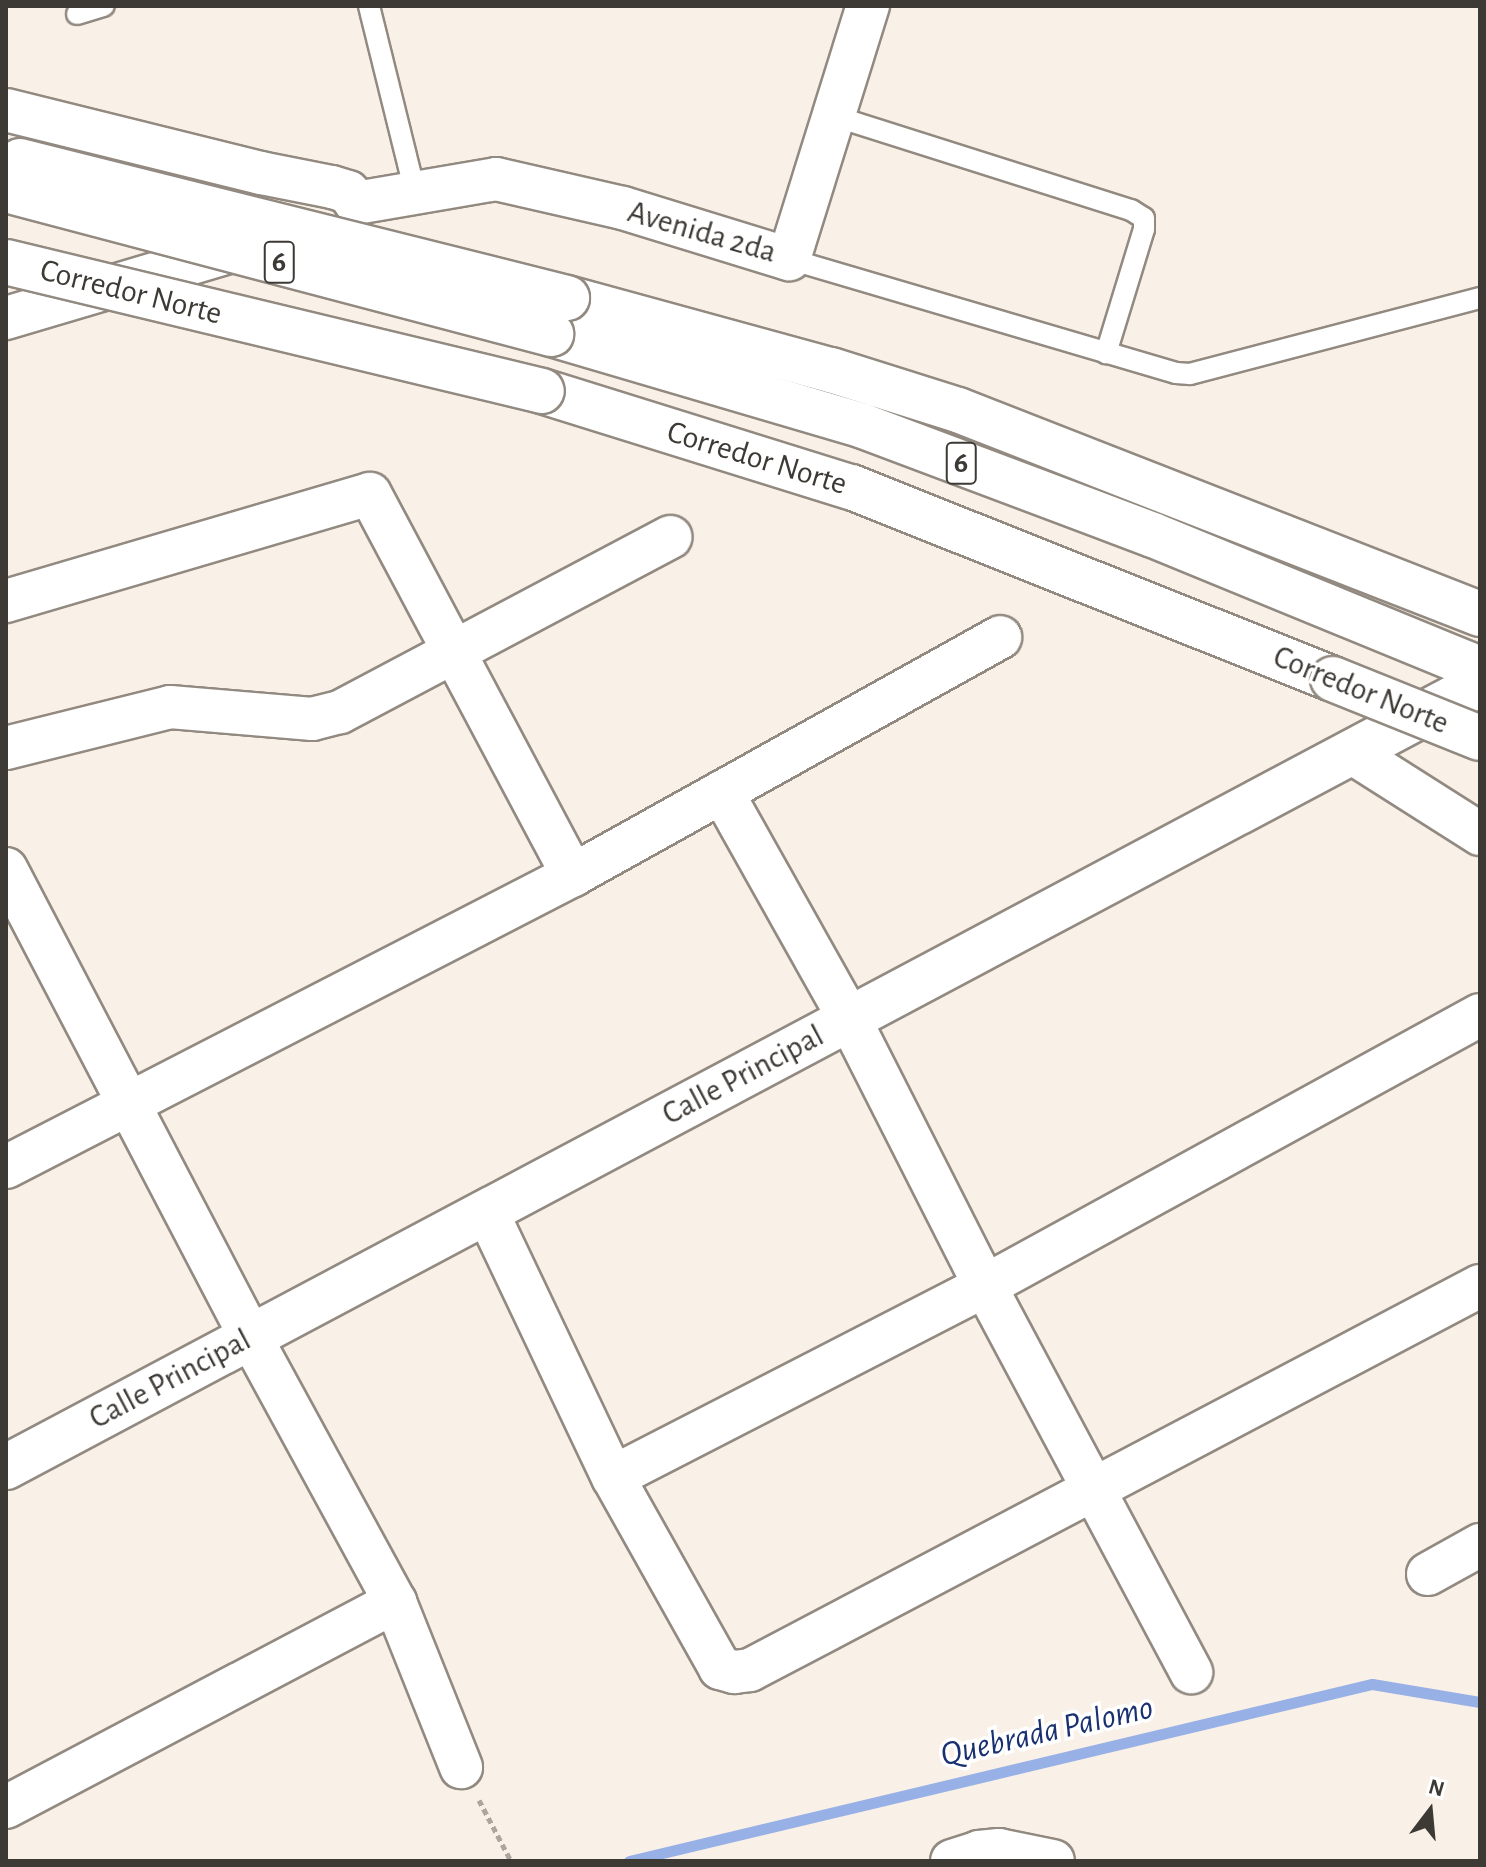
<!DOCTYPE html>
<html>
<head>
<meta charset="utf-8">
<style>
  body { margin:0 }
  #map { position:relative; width:1486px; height:1867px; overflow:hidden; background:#f9f0e7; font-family:"Alegreya Sans",sans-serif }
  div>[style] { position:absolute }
  .stream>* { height:11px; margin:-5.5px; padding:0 5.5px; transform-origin:5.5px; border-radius:5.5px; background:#97b0e6 }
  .path>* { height:5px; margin-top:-2.5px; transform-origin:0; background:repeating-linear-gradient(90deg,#ada69f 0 6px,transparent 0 10px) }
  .roads { filter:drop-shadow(2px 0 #928a81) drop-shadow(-2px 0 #928a81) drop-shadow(0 2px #928a81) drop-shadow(0 -2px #928a81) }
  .service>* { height:20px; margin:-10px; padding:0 10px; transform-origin:10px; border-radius:10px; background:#fff }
  .minor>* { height:42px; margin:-21px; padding:0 21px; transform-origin:21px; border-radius:21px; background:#fff }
  .tertiary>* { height:44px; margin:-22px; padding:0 22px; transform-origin:22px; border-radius:22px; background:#fff }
  .motorway>* { height:44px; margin:-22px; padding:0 22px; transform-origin:22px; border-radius:22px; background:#fff }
  .bridges { filter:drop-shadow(2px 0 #928a81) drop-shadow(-2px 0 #928a81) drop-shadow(0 2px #928a81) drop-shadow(0 -2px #928a81) }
  .motorway-bridge>* { height:44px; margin:-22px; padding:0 22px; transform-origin:22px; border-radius:22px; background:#fff }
  span { translate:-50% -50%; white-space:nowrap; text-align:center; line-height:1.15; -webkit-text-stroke:7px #fff; paint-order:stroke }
  .shield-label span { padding:2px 6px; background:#fff; border:2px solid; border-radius:6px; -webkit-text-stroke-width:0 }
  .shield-label { font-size:30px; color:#3d3a36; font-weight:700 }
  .street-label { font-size:32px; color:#3d3a36 }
  .water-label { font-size:34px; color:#193170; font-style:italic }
  .frame { position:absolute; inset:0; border:8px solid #3d3a36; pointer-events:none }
  .north { position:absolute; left:1390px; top:1771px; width:80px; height:80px; -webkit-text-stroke:6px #fff; paint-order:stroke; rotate:16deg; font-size:22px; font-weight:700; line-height:32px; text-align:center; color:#3d3a36 }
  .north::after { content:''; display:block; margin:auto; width:28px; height:36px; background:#3d3a36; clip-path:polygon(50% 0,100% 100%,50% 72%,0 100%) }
</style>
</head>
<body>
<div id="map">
  <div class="stream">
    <div style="left:629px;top:1861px;width:764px;rotate:-13.4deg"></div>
    <div style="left:1372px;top:1684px;width:109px;rotate:9.5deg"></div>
  </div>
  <div class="path">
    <div style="left:479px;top:1800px;width:69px;rotate:62.3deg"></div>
  </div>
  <div class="roads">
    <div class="service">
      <div style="left:369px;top:6px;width:192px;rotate:76.1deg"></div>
      <div style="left:77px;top:14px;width:28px;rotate:-17deg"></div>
      <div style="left:834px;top:116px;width:312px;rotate:17.6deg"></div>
      <div style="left:1131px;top:210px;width:15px;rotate:32deg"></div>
      <div style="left:1144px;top:218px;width:11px;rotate:90deg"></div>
      <div style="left:1144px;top:229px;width:130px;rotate:107deg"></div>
      <div style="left:789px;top:259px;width:403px;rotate:16.4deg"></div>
      <div style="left:1176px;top:373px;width:14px;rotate:4deg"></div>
      <div style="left:1190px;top:374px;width:300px;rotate:-14.7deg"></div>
    </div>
    <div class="minor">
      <div style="left:6px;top:110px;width:263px;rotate:13.9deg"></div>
      <div style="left:261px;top:173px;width:72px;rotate:11.2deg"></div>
      <div style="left:332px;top:187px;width:17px;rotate:17deg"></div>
      <div style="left:348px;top:192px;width:14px;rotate:54deg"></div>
      <div style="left:356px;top:203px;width:142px;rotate:-9.7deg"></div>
      <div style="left:496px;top:179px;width:130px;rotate:12.9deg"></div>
      <div style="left:623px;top:208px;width:174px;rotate:17.1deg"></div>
      <div style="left:789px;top:259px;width:265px;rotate:-72.7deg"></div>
      <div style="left:6px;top:318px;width:253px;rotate:-16.5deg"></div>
      <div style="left:6px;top:601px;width:379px;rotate:-16.4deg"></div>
      <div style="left:370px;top:494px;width:432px;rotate:62deg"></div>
      <div style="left:6px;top:748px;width:169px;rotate:-14deg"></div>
      <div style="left:170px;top:707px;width:143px;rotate:4.8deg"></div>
      <div style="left:312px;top:719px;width:29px;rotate:-14deg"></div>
      <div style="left:340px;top:712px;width:374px;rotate:-27.9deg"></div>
      <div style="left:1351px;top:752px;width:153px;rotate:32.4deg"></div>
      <div style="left:722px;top:792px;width:259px;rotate:60.7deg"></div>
      <div style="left:849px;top:1018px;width:301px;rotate:63.1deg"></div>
      <div style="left:985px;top:1286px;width:438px;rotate:61.9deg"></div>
      <div style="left:6px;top:869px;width:527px;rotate:62.41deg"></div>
      <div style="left:250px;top:1336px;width:303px;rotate:61.4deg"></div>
      <div style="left:395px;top:1602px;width:178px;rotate:68.2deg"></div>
      <div style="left:6px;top:1167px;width:638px;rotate:-27.25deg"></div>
      <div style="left:573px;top:875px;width:489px;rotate:-29.1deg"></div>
      <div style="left:487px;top:1212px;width:293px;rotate:64.6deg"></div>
      <div style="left:613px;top:1477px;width:219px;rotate:60.7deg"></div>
      <div style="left:720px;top:1668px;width:15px;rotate:16deg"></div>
      <div style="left:734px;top:1672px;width:16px;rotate:-7deg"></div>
      <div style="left:750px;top:1670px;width:825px;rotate:-27.75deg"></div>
      <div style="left:613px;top:1477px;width:418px;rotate:-27.2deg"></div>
      <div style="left:985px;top:1286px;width:564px;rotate:-28.7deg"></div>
      <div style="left:1428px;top:1574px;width:60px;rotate:-29.1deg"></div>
      <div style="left:6px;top:1807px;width:440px;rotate:-27.8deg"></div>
      <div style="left:952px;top:1861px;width:28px;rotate:-18deg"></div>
      <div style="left:979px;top:1852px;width:20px;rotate:-6deg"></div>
      <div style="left:999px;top:1850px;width:55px;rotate:11.5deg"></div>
    </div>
    <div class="tertiary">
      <div style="left:6px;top:1467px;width:1669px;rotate:-27.98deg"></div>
    </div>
    <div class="motorway">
      <div style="left:567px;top:298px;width:274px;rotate:15.3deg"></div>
      <div style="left:831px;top:370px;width:133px;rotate:17.5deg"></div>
      <div style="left:958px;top:410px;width:560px;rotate:21.35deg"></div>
      <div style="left:551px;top:334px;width:325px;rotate:16.4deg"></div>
      <div style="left:863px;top:426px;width:310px;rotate:20.6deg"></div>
      <div style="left:1153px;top:535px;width:353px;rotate:22.3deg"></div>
      <div style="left:542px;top:391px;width:324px;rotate:17.3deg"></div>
      <div style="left:851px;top:487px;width:519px;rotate:21.72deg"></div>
    </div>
  </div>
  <div class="bridges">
    <div class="motorway-bridge">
      <div style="left:20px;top:161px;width:564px;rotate:14.06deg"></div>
      <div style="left:6px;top:190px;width:564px;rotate:14.8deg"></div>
      <div style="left:6px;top:262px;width:551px;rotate:13.53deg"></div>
      <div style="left:1333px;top:679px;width:158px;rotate:21.9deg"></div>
    </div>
  </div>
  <div class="shield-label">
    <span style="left:279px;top:262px">6</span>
    <span style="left:961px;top:463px">6</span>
  </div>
  <div class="street-label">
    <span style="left:702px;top:232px;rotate:16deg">Avenida 2da</span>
    <span style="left:131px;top:292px;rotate:14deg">Corredor Norte</span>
    <span style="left:757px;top:458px;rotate:17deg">Corredor Norte</span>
    <span style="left:1361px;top:690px;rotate:22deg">Corredor Norte</span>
    <span style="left:743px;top:1075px;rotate:-28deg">Calle Principal</span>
    <span style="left:170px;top:1379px;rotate:-28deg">Calle Principal</span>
  </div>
  <div class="water-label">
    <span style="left:1047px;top:1732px;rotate:-13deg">Quebrada Palomo</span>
  </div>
  <div class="frame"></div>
  <div class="north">N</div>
</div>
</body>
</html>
